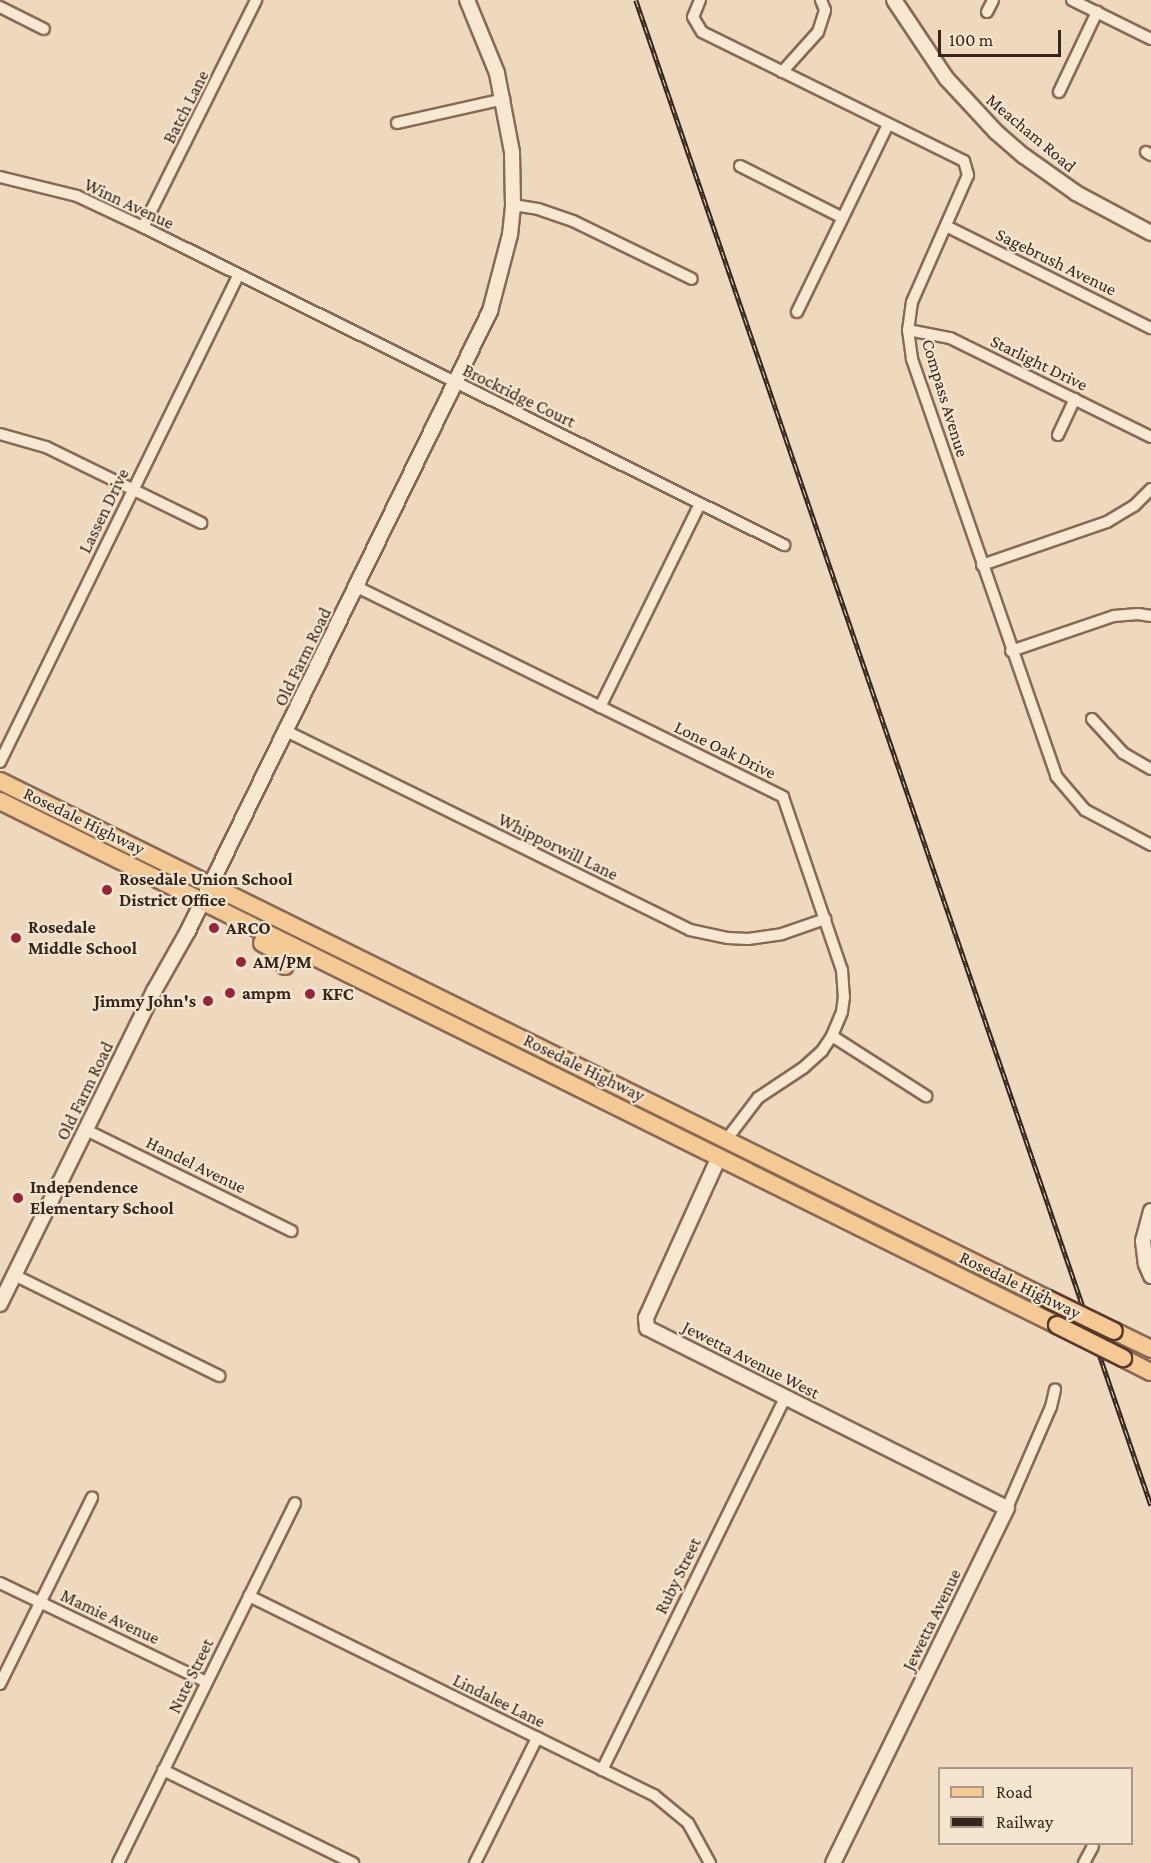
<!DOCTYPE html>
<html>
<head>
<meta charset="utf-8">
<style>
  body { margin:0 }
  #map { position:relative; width:1151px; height:1863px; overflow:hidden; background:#efd9be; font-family:"Crimson Pro",serif }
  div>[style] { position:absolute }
  .roads { filter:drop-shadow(2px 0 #876a56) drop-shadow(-2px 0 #876a56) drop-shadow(0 2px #876a56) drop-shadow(0 -2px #876a56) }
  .street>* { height:10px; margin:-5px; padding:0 5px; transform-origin:5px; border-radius:5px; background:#f9e8d1 }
  .secondary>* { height:14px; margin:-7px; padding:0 7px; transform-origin:7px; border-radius:7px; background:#f9e8d1 }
  .primary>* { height:16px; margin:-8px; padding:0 8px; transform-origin:8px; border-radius:8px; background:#f4c994 }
  .rail>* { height:4.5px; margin-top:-2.25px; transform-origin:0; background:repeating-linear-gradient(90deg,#f6e5ce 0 7px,#36251c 0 14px); box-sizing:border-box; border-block:2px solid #36251c }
  .bridges { filter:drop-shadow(2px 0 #55392b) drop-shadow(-2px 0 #55392b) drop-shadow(0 2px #55392b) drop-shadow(0 -2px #55392b) }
  .primary-bridge>* { height:16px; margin:-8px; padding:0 8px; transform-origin:8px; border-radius:8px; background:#f4c994 }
  .dots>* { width:16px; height:16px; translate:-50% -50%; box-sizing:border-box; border:3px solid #f6e5ce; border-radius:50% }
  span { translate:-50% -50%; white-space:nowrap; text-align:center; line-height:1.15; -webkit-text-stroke:4.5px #f6e5ce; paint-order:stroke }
  .street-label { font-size:18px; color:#36251c }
  .poi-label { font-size:18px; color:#36251c; font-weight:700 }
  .left { translate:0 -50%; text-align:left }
  .right { translate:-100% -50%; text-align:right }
  .legend { position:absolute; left:938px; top:1767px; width:195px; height:78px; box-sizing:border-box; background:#f6e5ce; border:2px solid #a99887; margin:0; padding:8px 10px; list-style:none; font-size:18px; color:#36251c }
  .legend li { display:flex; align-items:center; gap:12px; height:30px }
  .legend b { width:30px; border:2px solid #a99887 }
  .scale { position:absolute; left:938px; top:30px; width:123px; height:27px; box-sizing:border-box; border:3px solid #36251c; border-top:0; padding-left:8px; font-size:18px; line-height:21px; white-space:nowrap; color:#36251c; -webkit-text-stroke:4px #f6e5ce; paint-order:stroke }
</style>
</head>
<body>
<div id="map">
  <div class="roads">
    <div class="street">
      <div style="left:700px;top:0;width:18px;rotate:112deg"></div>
      <div style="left:693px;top:17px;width:17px;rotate:59deg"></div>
      <div style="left:702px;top:32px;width:292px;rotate:26.2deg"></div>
      <div style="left:964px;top:161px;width:15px;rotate:74deg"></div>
      <div style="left:968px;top:175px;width:139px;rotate:113.8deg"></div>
      <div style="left:912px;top:302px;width:28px;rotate:98deg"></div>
      <div style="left:908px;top:330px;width:29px;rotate:82deg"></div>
      <div style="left:912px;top:359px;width:441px;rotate:70.9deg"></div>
      <div style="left:1056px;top:776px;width:45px;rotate:49.5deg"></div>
      <div style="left:1085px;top:810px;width:75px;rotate:27.9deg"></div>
      <div style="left:1072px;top:0;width:88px;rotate:26.3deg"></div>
      <div style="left:0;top:7px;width:49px;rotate:26.6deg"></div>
      <div style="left:987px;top:12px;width:13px;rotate:-63deg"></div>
      <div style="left:782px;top:72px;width:54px;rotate:-48deg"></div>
      <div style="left:818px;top:32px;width:23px;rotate:-72deg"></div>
      <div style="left:825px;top:10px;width:11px;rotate:-112deg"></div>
      <div style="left:1059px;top:92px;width:89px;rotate:-64.6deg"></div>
      <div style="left:397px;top:123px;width:110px;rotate:-12.6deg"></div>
      <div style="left:1146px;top:152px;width:6px;rotate:31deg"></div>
      <div style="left:740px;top:166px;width:115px;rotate:26.8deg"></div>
      <div style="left:0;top:177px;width:79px;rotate:13.9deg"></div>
      <div style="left:77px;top:196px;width:73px;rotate:25.2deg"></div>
      <div style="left:143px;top:227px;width:716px;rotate:26.39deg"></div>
      <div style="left:513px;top:205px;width:25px;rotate:9deg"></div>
      <div style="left:538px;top:209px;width:37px;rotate:19deg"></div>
      <div style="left:573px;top:221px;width:132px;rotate:26deg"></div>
      <div style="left:946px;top:226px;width:229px;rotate:26.5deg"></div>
      <div style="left:143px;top:227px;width:254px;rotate:-63.5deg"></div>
      <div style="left:797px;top:312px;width:208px;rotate:-64.1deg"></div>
      <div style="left:908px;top:330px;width:43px;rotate:10.8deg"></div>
      <div style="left:950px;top:338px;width:224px;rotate:26.2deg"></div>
      <div style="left:0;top:434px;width:48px;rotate:15.8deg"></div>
      <div style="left:46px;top:447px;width:173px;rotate:26.1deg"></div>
      <div style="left:1058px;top:435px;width:40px;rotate:-65deg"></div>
      <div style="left:982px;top:565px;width:132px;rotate:-19deg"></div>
      <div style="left:1107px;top:522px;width:31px;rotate:-31deg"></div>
      <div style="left:1134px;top:506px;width:24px;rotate:-45deg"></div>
      <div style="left:357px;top:587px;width:475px;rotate:26.2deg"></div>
      <div style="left:783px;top:797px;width:183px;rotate:71.2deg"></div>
      <div style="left:842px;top:970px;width:27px;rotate:86deg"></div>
      <div style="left:844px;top:997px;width:15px;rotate:98deg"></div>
      <div style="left:842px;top:1012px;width:26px;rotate:113deg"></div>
      <div style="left:832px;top:1036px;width:18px;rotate:124deg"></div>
      <div style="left:822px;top:1051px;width:25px;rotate:138deg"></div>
      <div style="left:803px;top:1068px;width:54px;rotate:146.3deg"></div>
      <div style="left:758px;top:1098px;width:53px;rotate:127.3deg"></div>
      <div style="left:1011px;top:651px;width:109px;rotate:-18.8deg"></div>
      <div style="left:1114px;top:616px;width:24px;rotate:-5deg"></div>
      <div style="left:1138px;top:614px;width:13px;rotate:9deg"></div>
      <div style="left:600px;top:707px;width:226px;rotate:-63.8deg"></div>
      <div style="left:1092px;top:719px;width:46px;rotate:47.6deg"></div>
      <div style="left:1123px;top:753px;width:32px;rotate:30deg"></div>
      <div style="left:286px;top:731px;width:450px;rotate:26.2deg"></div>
      <div style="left:690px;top:930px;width:39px;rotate:12deg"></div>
      <div style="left:728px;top:938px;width:20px;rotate:3deg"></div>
      <div style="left:748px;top:939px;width:34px;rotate:-8deg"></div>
      <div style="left:782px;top:934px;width:46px;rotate:-19.2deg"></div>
      <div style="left:0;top:762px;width:541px;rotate:-63.91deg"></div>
      <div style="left:832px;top:1036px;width:112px;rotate:32.6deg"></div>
      <div style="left:86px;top:1130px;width:229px;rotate:26.2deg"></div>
      <div style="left:14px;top:1275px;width:229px;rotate:26.2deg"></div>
      <div style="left:1007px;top:1508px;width:110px;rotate:-66.5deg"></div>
      <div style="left:1051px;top:1407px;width:18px;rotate:-77deg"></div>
      <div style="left:0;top:1583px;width:229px;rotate:25.6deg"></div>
      <div style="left:249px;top:1596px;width:451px;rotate:26.2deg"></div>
      <div style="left:654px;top:1795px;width:44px;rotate:39.5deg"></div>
      <div style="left:688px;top:1823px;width:46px;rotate:61.2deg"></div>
      <div style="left:0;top:1684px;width:208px;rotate:-63.7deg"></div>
      <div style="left:163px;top:1770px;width:212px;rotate:26.1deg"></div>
      <div style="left:602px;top:1770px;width:415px;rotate:-63.8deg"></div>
      <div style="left:118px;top:1863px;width:401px;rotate:-63.8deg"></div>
      <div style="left:475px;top:1863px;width:140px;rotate:-63.6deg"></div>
      <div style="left:1084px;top:1863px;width:19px;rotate:-62deg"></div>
    </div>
    <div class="secondary">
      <div style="left:894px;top:0;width:94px;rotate:56.3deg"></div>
      <div style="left:946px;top:78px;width:74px;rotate:47.2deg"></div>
      <div style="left:996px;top:132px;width:37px;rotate:41deg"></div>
      <div style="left:1024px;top:156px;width:64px;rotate:35.4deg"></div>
      <div style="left:1076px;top:193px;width:85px;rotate:28.1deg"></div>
      <div style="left:719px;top:1157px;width:177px;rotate:114.4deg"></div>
      <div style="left:646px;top:1318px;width:10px;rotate:84deg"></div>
      <div style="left:647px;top:1328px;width:402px;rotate:26.6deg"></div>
      <div style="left:1007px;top:1508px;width:395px;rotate:116.1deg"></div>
      <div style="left:1151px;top:1211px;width:31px;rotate:105deg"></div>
      <div style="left:1143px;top:1241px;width:23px;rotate:83deg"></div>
      <div style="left:1146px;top:1264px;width:13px;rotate:67deg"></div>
      <div style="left:0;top:1304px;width:349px;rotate:-63.8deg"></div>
      <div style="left:154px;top:991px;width:69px;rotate:-60.5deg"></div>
      <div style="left:188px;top:931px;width:690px;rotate:-64.03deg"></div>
      <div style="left:490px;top:311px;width:79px;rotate:-75.3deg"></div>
      <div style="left:510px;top:235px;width:30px;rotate:-84deg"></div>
      <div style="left:513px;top:205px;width:53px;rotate:-91.1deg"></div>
      <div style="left:512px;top:152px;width:80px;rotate:-100.8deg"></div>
      <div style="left:497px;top:73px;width:79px;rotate:-112.3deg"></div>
    </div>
    <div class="primary">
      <div style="left:0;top:781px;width:1169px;rotate:26.3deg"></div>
      <div style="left:0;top:801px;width:1180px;rotate:26.37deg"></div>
      <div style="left:262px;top:943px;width:21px;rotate:29deg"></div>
      <div style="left:280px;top:953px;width:8px;rotate:50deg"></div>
      <div style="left:285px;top:959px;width:7px;rotate:90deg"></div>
      <div style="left:1114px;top:1331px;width:41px;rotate:25.9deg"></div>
      <div style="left:1123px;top:1358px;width:31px;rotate:27deg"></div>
    </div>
  </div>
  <div class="rail">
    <div style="left:636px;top:0;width:1591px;rotate:71.11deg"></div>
  </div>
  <div class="bridges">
    <div class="primary-bridge">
      <div style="left:1048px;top:1299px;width:73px;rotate:25.9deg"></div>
      <div style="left:1057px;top:1325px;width:74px;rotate:26.6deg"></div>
    </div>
  </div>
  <div class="dots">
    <div style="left:107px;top:890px;background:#982536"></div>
    <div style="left:214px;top:928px;background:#982536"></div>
    <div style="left:16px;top:938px;background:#982536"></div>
    <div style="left:241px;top:962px;background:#982536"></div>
    <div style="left:230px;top:993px;background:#982536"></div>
    <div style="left:310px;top:994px;background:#982536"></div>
    <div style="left:208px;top:1001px;background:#982536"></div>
    <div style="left:18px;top:1198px;background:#982536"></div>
  </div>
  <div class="street-label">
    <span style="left:186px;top:107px;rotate:-63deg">Batch Lane</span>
    <span style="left:1031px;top:133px;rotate:40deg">Meacham Road</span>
    <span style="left:129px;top:204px;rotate:25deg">Winn Avenue</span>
    <span style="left:1056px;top:262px;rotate:26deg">Sagebrush Avenue</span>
    <span style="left:1039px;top:363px;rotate:26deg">Starlight Drive</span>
    <span style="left:519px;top:396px;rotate:26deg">Brockridge Court</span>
    <span style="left:945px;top:398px;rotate:73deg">Compass Avenue</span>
    <span style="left:104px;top:511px;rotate:-64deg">Lassen Drive</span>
    <span style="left:303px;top:657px;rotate:-64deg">Old Farm Road</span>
    <span style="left:725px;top:750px;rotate:26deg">Lone Oak Drive</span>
    <span style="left:84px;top:821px;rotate:26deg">Rosedale Highway</span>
    <span style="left:558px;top:847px;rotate:26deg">Whipporwill Lane</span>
    <span style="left:584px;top:1068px;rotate:26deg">Rosedale Highway</span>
    <span style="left:85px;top:1091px;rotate:-64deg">Old Farm Road</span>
    <span style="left:196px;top:1165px;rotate:26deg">Handel Avenue</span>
    <span style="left:1020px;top:1285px;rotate:26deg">Rosedale Highway</span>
    <span style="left:751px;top:1360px;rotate:27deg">Jewetta Avenue West</span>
    <span style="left:678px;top:1576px;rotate:-64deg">Ruby Street</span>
    <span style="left:110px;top:1617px;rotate:25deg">Mamie Avenue</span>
    <span style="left:932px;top:1620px;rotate:-64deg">Jewetta Avenue</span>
    <span style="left:191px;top:1676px;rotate:-64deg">Nute Street</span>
    <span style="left:499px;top:1701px;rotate:26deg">Lindalee Lane</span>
  </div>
  <div class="poi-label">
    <span class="left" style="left:119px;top:890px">Rosedale Union School<br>District Office</span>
    <span class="left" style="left:28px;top:938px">Rosedale<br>Middle School</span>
    <span class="left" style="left:226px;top:928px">ARCO</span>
    <span class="left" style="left:253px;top:962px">AM/PM</span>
    <span class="left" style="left:242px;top:993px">ampm</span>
    <span class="left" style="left:322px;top:994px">KFC</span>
    <span class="right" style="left:196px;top:1001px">Jimmy John's</span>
    <span class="left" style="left:30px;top:1198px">Independence<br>Elementary School</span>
  </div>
  <ul class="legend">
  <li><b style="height:8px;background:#f4c994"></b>Road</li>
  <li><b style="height:8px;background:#36251c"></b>Railway</li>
  </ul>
  <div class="scale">100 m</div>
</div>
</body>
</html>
